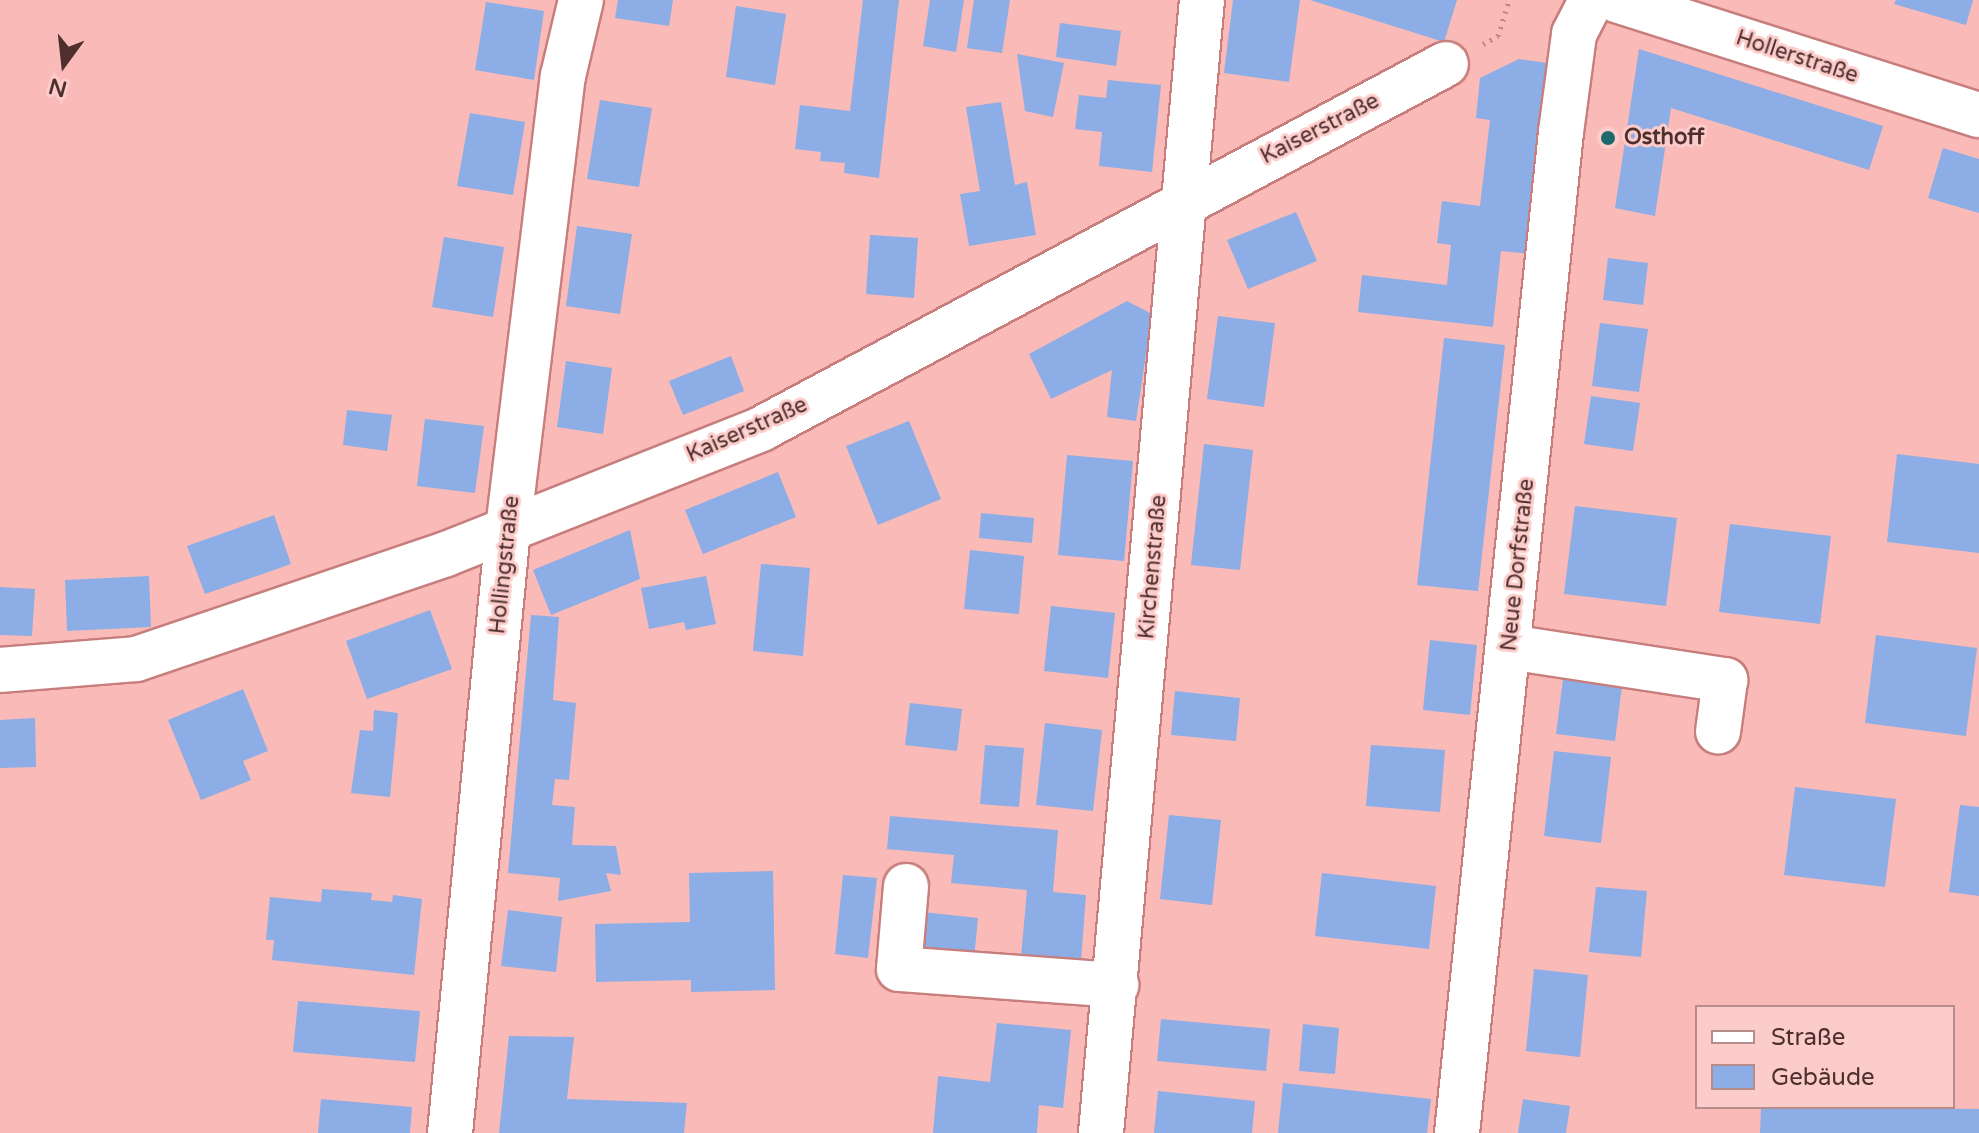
<!DOCTYPE html>
<html>
<head>
<meta charset="utf-8">
<style>
  body { margin:0 }
  #map { position:relative; width:1979px; height:1133px; overflow:hidden; background:#f9bab8; font-family:"Varela Round",sans-serif }
  div>[style] { position:absolute }
  .building>* { inset:0; background:#8cade6 }
  .path>* { height:5px; margin-top:-2.5px; transform-origin:0; background:repeating-linear-gradient(90deg,#bc8987 0 2px,transparent 0 8px) }
  .roads { filter:drop-shadow(2px 0 #c77e7c) drop-shadow(-2px 0 #c77e7c) drop-shadow(0 2px #c77e7c) drop-shadow(0 -2px #c77e7c) }
  .minor>* { height:44px; margin:-22px; padding:0 22px; transform-origin:22px; border-radius:22px; background:#fff }
  .dots>* { width:22px; height:22px; translate:-50% -50%; box-sizing:border-box; border:4px solid #fcccca; border-radius:50% }
  span { translate:-50% -50%; white-space:nowrap; text-align:center; line-height:1.15; -webkit-text-stroke:6px #fcccca; paint-order:stroke }
  .street-label { font-size:22px; color:#4e2f2e }
  .poi-label { font-size:22px; color:#4e2f2e; font-weight:700 }
  .left { translate:0 -50%; text-align:left }
  .legend { position:absolute; left:1695px; top:1005px; width:260px; height:104px; box-sizing:border-box; background:#fcccca; border:2px solid #b68d8c; margin:0; padding:10px 14px; list-style:none; font-size:24px; color:#4e2f2e }
  .legend li { display:flex; align-items:center; gap:16px; height:40px }
  .legend b { width:40px; border:2px solid #b68d8c }
  .north { position:absolute; left:24px; top:24px; width:80px; height:80px; -webkit-text-stroke:6px #fcccca; paint-order:stroke; rotate:195deg; font-size:22px; font-weight:700; line-height:32px; text-align:center; color:#4e2f2e }
  .north::after { content:''; display:block; margin:auto; width:28px; height:36px; background:#4e2f2e; clip-path:polygon(50% 0,100% 100%,50% 72%,0 100%) }
</style>
</head>
<body>
<div id="map">
  <div class="building">
    <div style="clip-path:polygon(618px 0,673px 0,669px 26px,615px 18px)"></div>
    <div style="clip-path:polygon(863px 0,899px 0,879px 178px,844px 173px,845px 163px,820px 161px,821px 152px,795px 149px,800px 105px,850px 111px)"></div>
    <div style="clip-path:polygon(930px 0,964px 0,956px 52px,923px 46px)"></div>
    <div style="clip-path:polygon(974px 0,1010px 0,1002px 53px,967px 48px)"></div>
    <div style="clip-path:polygon(1233px 0,1300px 0,1289px 82px,1224px 73px)"></div>
    <div style="clip-path:polygon(1310px 0,1457px 0,1444px 42px)"></div>
    <div style="clip-path:polygon(1896px 0,1973px 0,1966px 25px,1894px 4px)"></div>
    <div style="clip-path:polygon(486px 2px,544px 11px,534px 80px,475px 70px)"></div>
    <div style="clip-path:polygon(736px 6px,786px 14px,775px 85px,726px 77px)"></div>
    <div style="clip-path:polygon(1060px 23px,1121px 31px,1116px 66px,1056px 57px)"></div>
    <div style="clip-path:polygon(1639px 49px,1883px 126px,1869px 170px,1671px 108px,1655px 216px,1615px 208px)"></div>
    <div style="clip-path:polygon(1017px 54px,1064px 63px,1053px 117px,1025px 111px)"></div>
    <div style="clip-path:polygon(1519px 59px,1554px 64px,1530px 254px,1501px 251px,1493px 327px,1358px 312px,1362px 275px,1447px 285px,1451px 245px,1437px 243px,1442px 201px,1480px 206px,1490px 120px,1476px 118px,1480px 78px)"></div>
    <div style="clip-path:polygon(1108px 80px,1161px 85px,1152px 172px,1099px 166px,1102px 132px,1075px 129px,1079px 95px,1106px 98px)"></div>
    <div style="clip-path:polygon(600px 100px,652px 108px,639px 187px,587px 179px)"></div>
    <div style="clip-path:polygon(1001px 102px,1015px 185px,1027px 182px,1036px 235px,969px 246px,960px 194px,980px 191px,966px 107px)"></div>
    <div style="clip-path:polygon(470px 113px,525px 122px,513px 195px,457px 186px)"></div>
    <div style="clip-path:polygon(1943px 148px,1979px 159px,1979px 213px,1928px 198px)"></div>
    <div style="clip-path:polygon(1296px 212px,1317px 261px,1248px 289px,1227px 240px)"></div>
    <div style="clip-path:polygon(577px 226px,632px 234px,620px 314px,566px 306px)"></div>
    <div style="clip-path:polygon(870px 235px,918px 238px,914px 298px,866px 294px)"></div>
    <div style="clip-path:polygon(444px 237px,504px 247px,493px 317px,432px 307px)"></div>
    <div style="clip-path:polygon(1608px 258px,1648px 263px,1643px 305px,1603px 300px)"></div>
    <div style="clip-path:polygon(1127px 301px,1152px 314px,1136px 421px,1107px 417px,1112px 370px,1051px 399px,1029px 354px)"></div>
    <div style="clip-path:polygon(1218px 316px,1275px 323px,1264px 407px,1207px 399px)"></div>
    <div style="clip-path:polygon(1600px 323px,1648px 329px,1639px 392px,1592px 386px)"></div>
    <div style="clip-path:polygon(1444px 338px,1505px 345px,1478px 591px,1417px 585px)"></div>
    <div style="clip-path:polygon(731px 356px,744px 391px,683px 415px,669px 381px)"></div>
    <div style="clip-path:polygon(566px 361px,612px 368px,603px 434px,557px 427px)"></div>
    <div style="clip-path:polygon(1591px 396px,1640px 403px,1633px 451px,1584px 444px)"></div>
    <div style="clip-path:polygon(347px 410px,392px 415px,387px 451px,343px 445px)"></div>
    <div style="clip-path:polygon(425px 419px,484px 426px,475px 493px,417px 486px)"></div>
    <div style="clip-path:polygon(909px 421px,941px 499px,878px 525px,846px 446px)"></div>
    <div style="clip-path:polygon(1204px 444px,1253px 450px,1240px 570px,1191px 565px)"></div>
    <div style="clip-path:polygon(1897px 454px,1979px 464px,1979px 553px,1887px 542px)"></div>
    <div style="clip-path:polygon(1067px 455px,1133px 461px,1124px 561px,1058px 555px)"></div>
    <div style="clip-path:polygon(778px 472px,796px 517px,703px 554px,685px 510px)"></div>
    <div style="clip-path:polygon(1575px 506px,1677px 518px,1666px 606px,1564px 594px)"></div>
    <div style="clip-path:polygon(981px 513px,1034px 518px,1032px 543px,979px 538px)"></div>
    <div style="clip-path:polygon(274px 515px,291px 564px,205px 594px,187px 546px)"></div>
    <div style="clip-path:polygon(1730px 524px,1831px 536px,1820px 624px,1719px 612px)"></div>
    <div style="clip-path:polygon(630px 530px,640px 579px,551px 615px,533px 570px)"></div>
    <div style="clip-path:polygon(970px 550px,1024px 556px,1019px 614px,964px 609px)"></div>
    <div style="clip-path:polygon(761px 564px,810px 568px,803px 656px,753px 651px)"></div>
    <div style="clip-path:polygon(149px 576px,151px 627px,67px 631px,65px 580px)"></div>
    <div style="clip-path:polygon(706px 576px,716px 624px,686px 630px,684px 622px,649px 629px,641px 588px)"></div>
    <div style="clip-path:polygon(0 587px,35px 589px,32px 636px,0 635px)"></div>
    <div style="clip-path:polygon(1051px 606px,1115px 613px,1108px 678px,1044px 671px)"></div>
    <div style="clip-path:polygon(430px 610px,452px 669px,367px 699px,346px 641px)"></div>
    <div style="clip-path:polygon(531px 615px,559px 617px,553px 700px,576px 703px,569px 780px,555px 779px,552px 805px,575px 807px,572px 845px,616px 846px,621px 875px,606px 873px,611px 891px,558px 901px,560px 878px,508px 873px)"></div>
    <div style="clip-path:polygon(1876px 635px,1977px 648px,1966px 736px,1865px 723px)"></div>
    <div style="clip-path:polygon(1430px 640px,1477px 645px,1470px 715px,1423px 710px)"></div>
    <div style="clip-path:polygon(1563px 679px,1622px 686px,1615px 741px,1556px 734px)"></div>
    <div style="clip-path:polygon(243px 689px,268px 751px,243px 761px,251px 780px,201px 800px,168px 720px)"></div>
    <div style="clip-path:polygon(1175px 691px,1240px 698px,1236px 741px,1171px 735px)"></div>
    <div style="clip-path:polygon(910px 703px,962px 709px,957px 751px,905px 745px)"></div>
    <div style="clip-path:polygon(374px 710px,398px 713px,390px 797px,351px 793px,360px 730px,373px 731px)"></div>
    <div style="clip-path:polygon(35px 718px,36px 767px,0 768px,0 720px)"></div>
    <div style="clip-path:polygon(1045px 723px,1102px 730px,1093px 811px,1036px 805px)"></div>
    <div style="clip-path:polygon(985px 745px,1024px 748px,1019px 807px,980px 804px)"></div>
    <div style="clip-path:polygon(1371px 745px,1445px 750px,1440px 812px,1366px 806px)"></div>
    <div style="clip-path:polygon(1554px 751px,1611px 757px,1601px 843px,1544px 836px)"></div>
    <div style="clip-path:polygon(1795px 787px,1896px 799px,1885px 887px,1784px 875px)"></div>
    <div style="clip-path:polygon(1960px 805px,1979px 807px,1979px 896px,1949px 892px)"></div>
    <div style="clip-path:polygon(1169px 815px,1221px 820px,1212px 905px,1160px 899px)"></div>
    <div style="clip-path:polygon(890px 816px,1058px 830px,1053px 892px,1086px 895px,1080px 973px,1020px 968px,1027px 890px,951px 883px,954px 855px,887px 849px)"></div>
    <div style="clip-path:polygon(773px 871px,775px 990px,691px 992px,691px 980px,596px 982px,595px 924px,690px 922px,689px 873px)"></div>
    <div style="clip-path:polygon(1322px 873px,1436px 886px,1429px 949px,1315px 936px)"></div>
    <div style="clip-path:polygon(843px 875px,877px 878px,868px 958px,835px 954px)"></div>
    <div style="clip-path:polygon(1596px 887px,1647px 891px,1641px 957px,1589px 952px)"></div>
    <div style="clip-path:polygon(322px 889px,372px 893px,371px 900px,392px 902px,393px 895px,422px 899px,414px 975px,272px 960px,274px 940px,266px 940px,270px 897px,321px 902px)"></div>
    <div style="clip-path:polygon(508px 910px,562px 917px,556px 972px,501px 966px)"></div>
    <div style="clip-path:polygon(923px 912px,978px 918px,973px 969px,917px 963px)"></div>
    <div style="clip-path:polygon(1534px 969px,1588px 975px,1580px 1057px,1526px 1051px)"></div>
    <div style="clip-path:polygon(298px 1001px,420px 1011px,415px 1062px,293px 1052px)"></div>
    <div style="clip-path:polygon(1161px 1019px,1270px 1029px,1266px 1071px,1157px 1061px)"></div>
    <div style="clip-path:polygon(997px 1023px,1071px 1030px,1063px 1108px,1039px 1105px,1037px 1133px,933px 1133px,938px 1076px,990px 1082px)"></div>
    <div style="clip-path:polygon(1303px 1024px,1339px 1028px,1335px 1074px,1299px 1071px)"></div>
    <div style="clip-path:polygon(509px 1036px,574px 1037px,567px 1099px,687px 1103px,684px 1133px,499px 1133px)"></div>
    <div style="clip-path:polygon(1283px 1083px,1431px 1099px,1427px 1133px,1278px 1133px)"></div>
    <div style="clip-path:polygon(1158px 1091px,1255px 1101px,1252px 1133px,1154px 1133px)"></div>
    <div style="clip-path:polygon(321px 1099px,412px 1107px,410px 1133px,318px 1133px)"></div>
    <div style="clip-path:polygon(1523px 1099px,1570px 1106px,1566px 1133px,1518px 1133px)"></div>
    <div style="clip-path:polygon(1761px 1107px,1979px 1109px,1979px 1133px,1760px 1133px)"></div>
  </div>
  <div class="path">
    <div style="left:1483px;top:44px;width:17px;rotate:-28deg"></div>
    <div style="left:1498px;top:36px;width:38px;rotate:-73deg"></div>
  </div>
  <div class="roads">
    <div class="minor">
      <div style="left:1616px;top:0;width:381px;rotate:17.6deg"></div>
      <div style="left:1509px;top:647px;width:219px;rotate:8.7deg"></div>
      <div style="left:1725px;top:680px;width:52px;rotate:97.7deg"></div>
      <div style="left:0;top:670px;width:136px;rotate:-4.6deg"></div>
      <div style="left:136px;top:659px;width:327px;rotate:-18.7deg"></div>
      <div style="left:446px;top:554px;width:339px;rotate:-21.6deg"></div>
      <div style="left:761px;top:429px;width:776px;rotate:-28.05deg"></div>
      <div style="left:906px;top:886px;width:83px;rotate:94.8deg"></div>
      <div style="left:899px;top:969px;width:218px;rotate:4.2deg"></div>
      <div style="left:450px;top:1133px;width:607px;rotate:-84.51deg"></div>
      <div style="left:508px;top:529px;width:456px;rotate:-83.1deg"></div>
      <div style="left:563px;top:76px;width:78px;rotate:-76.7deg"></div>
      <div style="left:1101px;top:1133px;width:1137px;rotate:-84.91deg"></div>
      <div style="left:1457px;top:1133px;width:1006px;rotate:-84.07deg"></div>
      <div style="left:1561px;top:132px;width:99px;rotate:-82.4deg"></div>
      <div style="left:1574px;top:34px;width:38px;rotate:-63deg"></div>
    </div>
  </div>
  <div class="dots">
    <div style="left:1608px;top:138px;background:#1d696e"></div>
  </div>
  <div class="street-label">
    <span style="left:1797px;top:57px;rotate:18deg">Hollerstraße</span>
    <span style="left:1320px;top:129px;rotate:-27deg">Kaiserstraße</span>
    <span style="left:747px;top:430px;rotate:-24deg">Kaiserstraße</span>
    <span style="left:505px;top:565px;rotate:-84deg">Hollingstraße</span>
    <span style="left:1518px;top:565px;rotate:-84deg">Neue Dorfstraße</span>
    <span style="left:1153px;top:567px;rotate:-85deg">Kirchenstraße</span>
  </div>
  <div class="poi-label">
    <span class="left" style="left:1624px;top:138px">Osthoff</span>
  </div>
  <ul class="legend">
  <li><b style="height:10px;background:#fff"></b>Straße</li>
  <li><b style="height:22px;background:#8cade6"></b>Gebäude</li>
  </ul>
  <div class="north">N</div>
</div>
</body>
</html>
